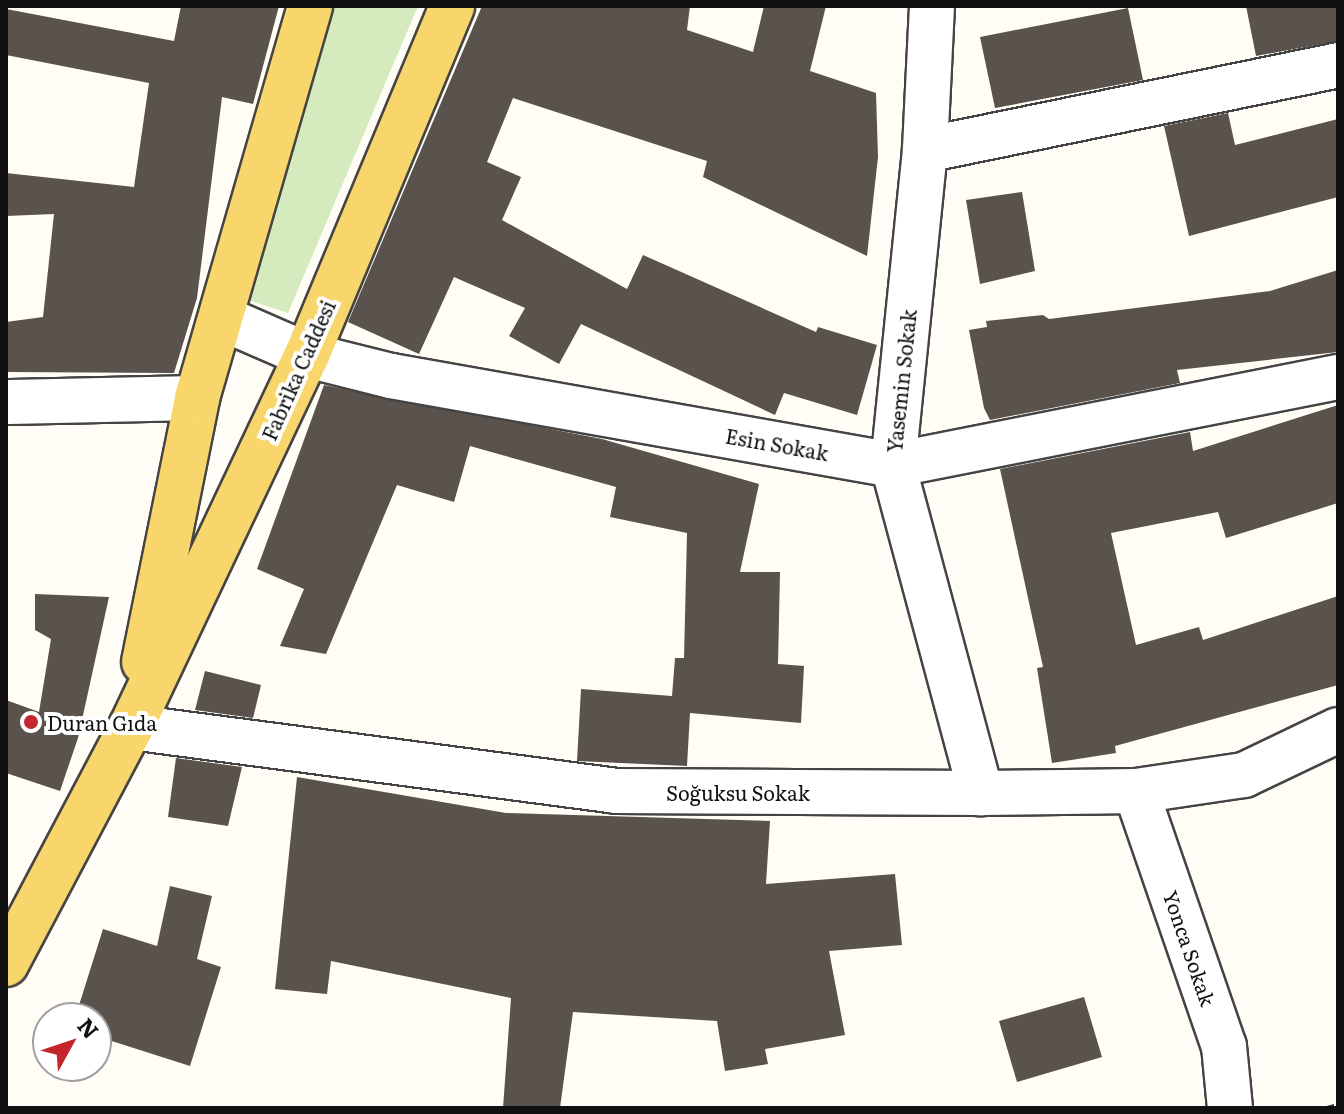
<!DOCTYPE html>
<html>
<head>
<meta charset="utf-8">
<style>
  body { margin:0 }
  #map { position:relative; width:1344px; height:1114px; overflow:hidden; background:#fffdf5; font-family:Literata,serif }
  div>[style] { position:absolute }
  .green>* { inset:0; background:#d5ebbd }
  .building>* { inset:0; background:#5a524d }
  .path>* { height:5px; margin-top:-2.5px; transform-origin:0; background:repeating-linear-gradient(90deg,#333 0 8px,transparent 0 12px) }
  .roads { filter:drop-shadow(2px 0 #444) drop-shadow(-2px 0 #444) drop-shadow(0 2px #444) drop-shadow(0 -2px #444) }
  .minor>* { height:44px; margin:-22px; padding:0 22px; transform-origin:22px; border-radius:22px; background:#fff }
  .major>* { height:44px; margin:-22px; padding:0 22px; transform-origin:22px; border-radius:22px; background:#f9d66b }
  .dots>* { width:22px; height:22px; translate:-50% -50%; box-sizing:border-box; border:4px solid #fff; border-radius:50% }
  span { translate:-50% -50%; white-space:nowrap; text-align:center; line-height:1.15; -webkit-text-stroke:8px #fff; paint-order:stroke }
  .street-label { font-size:20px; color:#111 }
  .poi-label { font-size:20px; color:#111 }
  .left { translate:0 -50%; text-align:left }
  .frame { position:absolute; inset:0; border:8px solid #111; pointer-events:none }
  .north { position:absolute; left:32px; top:1002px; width:80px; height:80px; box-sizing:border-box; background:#fff; border:2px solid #a0a0a0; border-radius:50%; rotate:50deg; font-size:22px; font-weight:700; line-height:32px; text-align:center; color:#111 }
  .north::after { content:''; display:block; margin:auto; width:28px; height:36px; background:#c4262e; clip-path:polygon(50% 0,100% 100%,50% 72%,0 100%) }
</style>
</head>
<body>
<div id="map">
  <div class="green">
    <div style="clip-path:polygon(324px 6px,418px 6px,288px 313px,248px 300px)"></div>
  </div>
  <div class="building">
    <div style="clip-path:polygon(181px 6px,279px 6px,253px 104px,222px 97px,197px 298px,174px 373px,6px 372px,6px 322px,43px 317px,54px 214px,6px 216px,6px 173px,134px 187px,149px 83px,6px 55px,6px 9px,174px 41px)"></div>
    <div style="clip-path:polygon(482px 6px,690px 6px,687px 30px,753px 52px,764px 6px,826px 6px,810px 71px,876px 93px,878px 157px,867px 256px,703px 177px,707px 161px,513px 98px,487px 162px,521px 177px,502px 220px,627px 289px,643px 255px,816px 332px,818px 327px,877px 345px,857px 415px,784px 393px,775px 415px,581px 324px,559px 364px,509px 336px,525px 308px,454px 277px,419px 354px,348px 322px)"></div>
    <div style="clip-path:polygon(1246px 6px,1338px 6px,1338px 41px,1256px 56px)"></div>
    <div style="clip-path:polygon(1128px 8px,1143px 80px,995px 108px,980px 37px)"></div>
    <div style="clip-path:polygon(1228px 113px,1235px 145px,1338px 119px,1338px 197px,1189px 236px,1164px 126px)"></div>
    <div style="clip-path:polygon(1022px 192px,1035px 271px,980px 284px,966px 200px)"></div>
    <div style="clip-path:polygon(1338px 270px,1338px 352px,1177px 370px,1180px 383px,990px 420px,984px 408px,969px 330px,987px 327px,986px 321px,1043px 315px,1049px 319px,1270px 291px)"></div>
    <div style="clip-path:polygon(324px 385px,602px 439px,759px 484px,740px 572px,780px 572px,778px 664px,804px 666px,801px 723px,690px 713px,687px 766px,577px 761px,581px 689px,672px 696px,675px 658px,684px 658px,687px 533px,610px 517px,616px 487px,470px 446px,454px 502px,397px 485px,326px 654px,280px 646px,304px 589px,257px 569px)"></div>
    <div style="clip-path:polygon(1338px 405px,1338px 503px,1226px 538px,1218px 512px,1111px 533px,1136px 645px,1199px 627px,1203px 640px,1338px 596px,1338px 685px,1115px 746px,1116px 753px,1052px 763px,1037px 668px,1043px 667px,1000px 469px,1190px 432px,1193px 451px)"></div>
    <div style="clip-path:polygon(35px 594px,109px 597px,78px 738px,60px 791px,6px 773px,6px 700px,39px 712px,51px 639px,35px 630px)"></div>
    <div style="clip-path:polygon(205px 671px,261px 685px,253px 718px,195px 710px)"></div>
    <div style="clip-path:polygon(176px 758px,242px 767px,228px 826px,168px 817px)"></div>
    <div style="clip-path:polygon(297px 777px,506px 813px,770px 821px,766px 884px,895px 874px,902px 945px,829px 951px,845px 1035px,765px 1049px,768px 1064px,725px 1071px,717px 1021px,573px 1012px,560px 1108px,503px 1108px,511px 998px,331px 961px,327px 994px,275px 989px)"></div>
    <div style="clip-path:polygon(170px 886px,212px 896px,197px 959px,221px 967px,190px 1066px,96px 1036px,96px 1018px,75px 1018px,103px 929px,157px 946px)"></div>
    <div style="clip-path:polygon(1084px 997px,1102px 1057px,1017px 1082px,999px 1021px)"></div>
  </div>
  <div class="path">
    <div style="left:1327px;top:1108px;width:11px;rotate:-15deg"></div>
  </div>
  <div class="roads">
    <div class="minor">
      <div style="left:932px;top:6px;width:144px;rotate:92.8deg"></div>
      <div style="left:925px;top:150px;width:317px;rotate:95.8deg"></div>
      <div style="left:893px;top:465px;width:340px;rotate:75deg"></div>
      <div style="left:925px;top:150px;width:422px;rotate:-11.6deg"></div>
      <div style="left:222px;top:318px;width:93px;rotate:23.5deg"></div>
      <div style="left:307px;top:355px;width:87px;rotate:14deg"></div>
      <div style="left:391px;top:376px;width:510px;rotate:10.05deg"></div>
      <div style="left:893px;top:465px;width:454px;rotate:-11.2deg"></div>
      <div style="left:6px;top:402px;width:191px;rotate:-1.2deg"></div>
      <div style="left:131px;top:727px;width:488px;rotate:7.5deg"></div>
      <div style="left:615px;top:791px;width:366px;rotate:0.3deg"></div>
      <div style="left:981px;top:793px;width:155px;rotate:-0.7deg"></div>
      <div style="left:1136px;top:791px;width:109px;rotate:-8.4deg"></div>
      <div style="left:1244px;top:775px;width:104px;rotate:-25.6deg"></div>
      <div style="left:1136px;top:791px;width:270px;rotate:71deg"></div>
      <div style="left:1224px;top:1046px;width:62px;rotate:84.5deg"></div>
    </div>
    <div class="major">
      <div style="left:144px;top:662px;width:269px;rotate:-78.6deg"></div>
      <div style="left:197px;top:398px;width:408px;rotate:-73.9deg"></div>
      <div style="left:6px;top:964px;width:268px;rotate:-62.2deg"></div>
      <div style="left:131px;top:727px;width:412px;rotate:-64.7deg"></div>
      <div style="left:307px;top:355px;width:378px;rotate:-67.4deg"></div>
    </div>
  </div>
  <div class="dots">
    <div style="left:31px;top:722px;background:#c4262e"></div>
  </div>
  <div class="street-label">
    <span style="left:298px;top:370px;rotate:-66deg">Fabrika Caddesi</span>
    <span style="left:901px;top:381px;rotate:-84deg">Yasemin Sokak</span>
    <span style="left:777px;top:444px;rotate:10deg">Esin Sokak</span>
    <span style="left:738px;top:792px">Soğuksu Sokak</span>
    <span style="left:1190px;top:948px;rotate:71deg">Yonca Sokak</span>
  </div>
  <div class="poi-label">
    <span class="left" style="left:47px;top:722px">Duran Gıda</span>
  </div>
  <div class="frame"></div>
  <div class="north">N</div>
</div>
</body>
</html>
